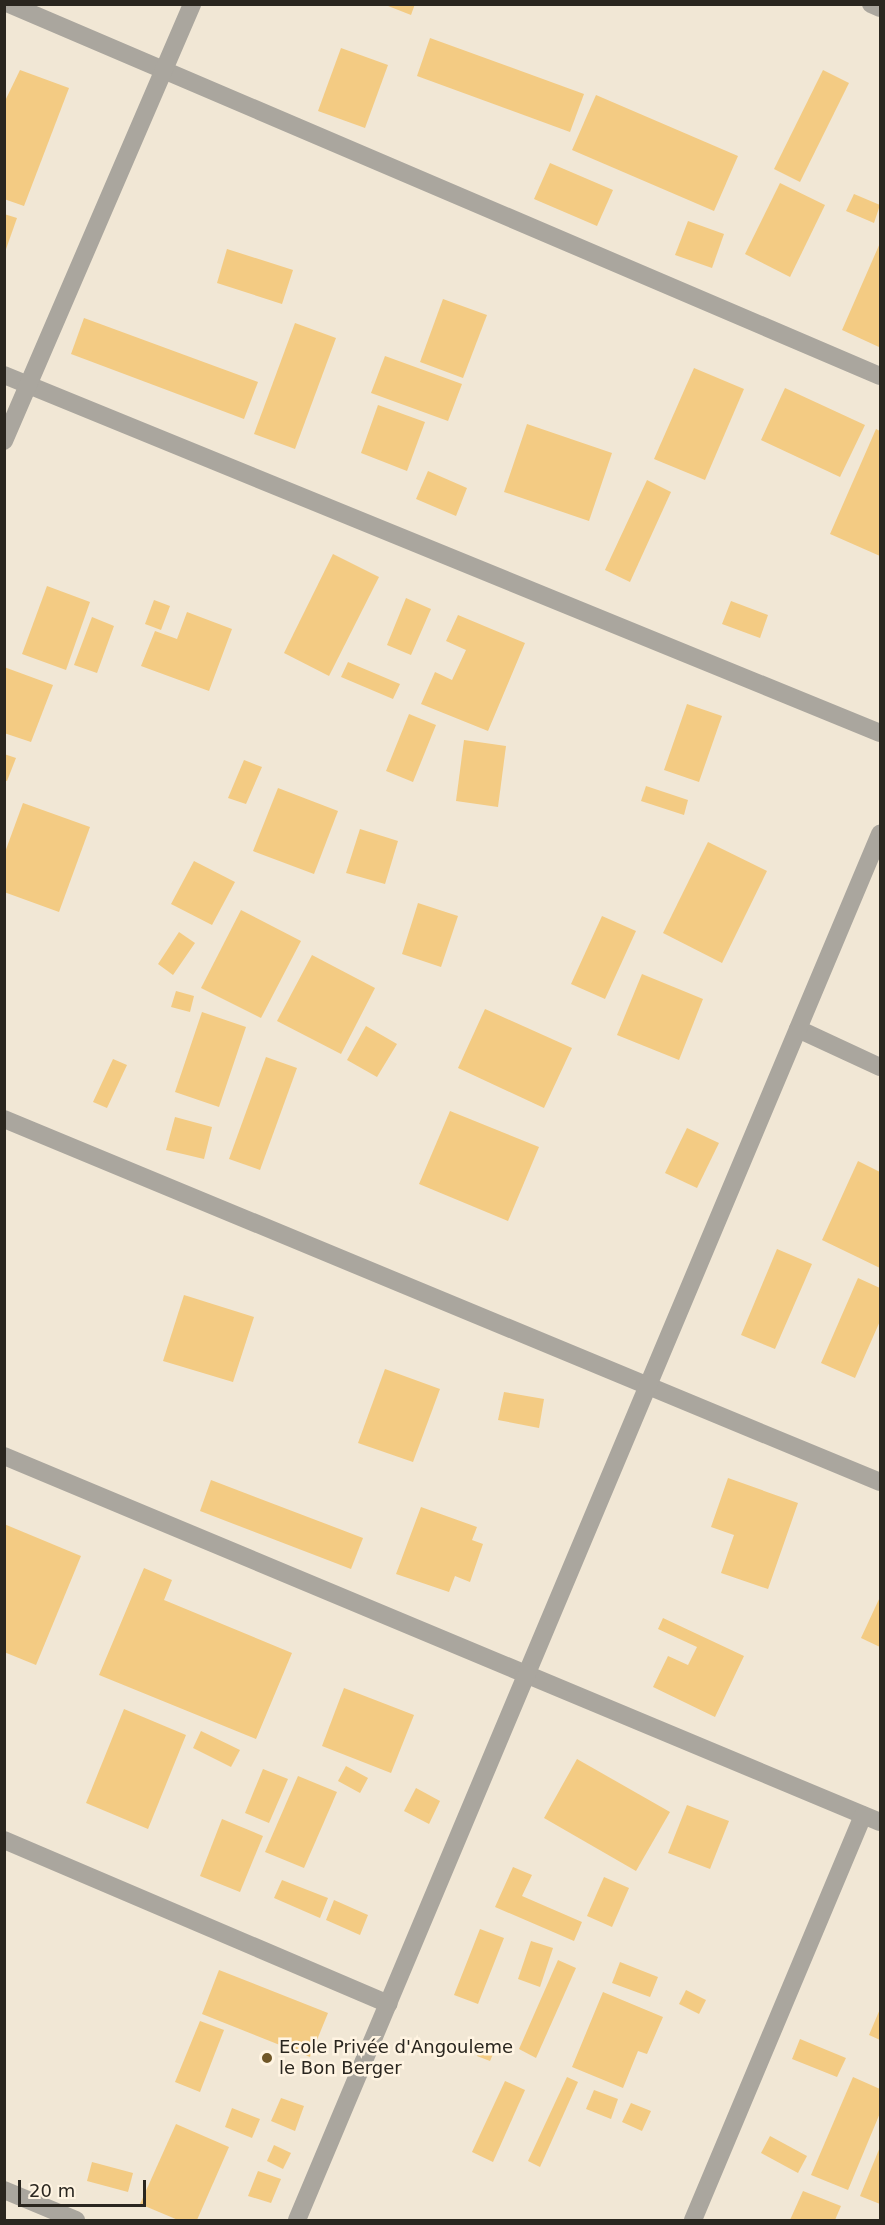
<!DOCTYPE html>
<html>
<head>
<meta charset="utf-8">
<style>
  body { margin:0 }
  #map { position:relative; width:885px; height:2225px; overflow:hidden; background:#f1e7d5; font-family:"DejaVu Sans",sans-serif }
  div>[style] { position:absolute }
  .building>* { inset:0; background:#f3cb83 }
  .minor>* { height:18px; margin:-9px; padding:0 9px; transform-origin:9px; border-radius:9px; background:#aaa69e }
  .dots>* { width:16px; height:16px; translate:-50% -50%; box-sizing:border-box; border:3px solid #fff4e2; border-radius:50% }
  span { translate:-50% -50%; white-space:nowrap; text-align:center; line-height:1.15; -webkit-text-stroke:5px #fff4e2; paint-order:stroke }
  .poi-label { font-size:18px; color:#2a261f }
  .left { translate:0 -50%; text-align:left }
  .frame { position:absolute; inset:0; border:6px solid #2a261f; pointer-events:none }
  .scale { position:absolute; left:18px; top:2180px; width:128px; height:27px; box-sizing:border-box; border:3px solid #2a261f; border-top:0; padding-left:8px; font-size:18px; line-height:21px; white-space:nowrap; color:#2a261f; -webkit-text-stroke:4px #fff4e2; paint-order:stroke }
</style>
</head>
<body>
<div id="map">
  <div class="building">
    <div style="clip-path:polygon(383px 4px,415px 4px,411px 15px)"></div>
    <div style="clip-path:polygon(430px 38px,584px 94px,570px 132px,417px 76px)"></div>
    <div style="clip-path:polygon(341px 48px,388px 65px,365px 128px,318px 111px)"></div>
    <div style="clip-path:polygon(20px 70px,69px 88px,24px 206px,4px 199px,4px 103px)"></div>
    <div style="clip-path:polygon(823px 70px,849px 83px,800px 182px,774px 169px)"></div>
    <div style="clip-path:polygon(596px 95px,738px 156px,714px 211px,572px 150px)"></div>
    <div style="clip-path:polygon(550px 163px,613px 190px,597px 226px,534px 199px)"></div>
    <div style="clip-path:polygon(780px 183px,825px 205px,790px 277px,745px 254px)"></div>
    <div style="clip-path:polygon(854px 194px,880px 205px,874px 223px,846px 211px)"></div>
    <div style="clip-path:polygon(4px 214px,17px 218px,5px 252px,4px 252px)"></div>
    <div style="clip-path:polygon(688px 221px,724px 234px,712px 268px,675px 255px)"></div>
    <div style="clip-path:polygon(880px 243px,880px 344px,879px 347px,842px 330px)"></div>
    <div style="clip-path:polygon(227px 249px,293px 270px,282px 304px,217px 283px)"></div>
    <div style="clip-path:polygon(443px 299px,487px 315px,463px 378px,420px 362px)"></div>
    <div style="clip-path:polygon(84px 318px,258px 382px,244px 419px,71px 354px)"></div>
    <div style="clip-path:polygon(295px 323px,336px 338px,295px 449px,254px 434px)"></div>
    <div style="clip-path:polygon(385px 356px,462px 384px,448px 421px,371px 393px)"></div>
    <div style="clip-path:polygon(694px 368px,744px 389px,705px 480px,654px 459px)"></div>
    <div style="clip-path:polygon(785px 388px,865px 425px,840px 477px,761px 440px)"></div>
    <div style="clip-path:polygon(378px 405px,425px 422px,407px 471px,361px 453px)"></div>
    <div style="clip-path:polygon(527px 424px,612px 453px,589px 521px,504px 492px)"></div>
    <div style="clip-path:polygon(876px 429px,880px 431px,880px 556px,830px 534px)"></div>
    <div style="clip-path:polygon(428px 471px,467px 488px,456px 516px,416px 499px)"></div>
    <div style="clip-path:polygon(647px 480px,671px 492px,630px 582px,605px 570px)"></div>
    <div style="clip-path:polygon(333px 554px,379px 577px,329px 676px,284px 653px)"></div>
    <div style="clip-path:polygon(47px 586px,90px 602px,66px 670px,22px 654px)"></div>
    <div style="clip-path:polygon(406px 598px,431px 609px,411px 655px,387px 645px)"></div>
    <div style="clip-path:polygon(154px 600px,170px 606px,161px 630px,145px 624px)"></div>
    <div style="clip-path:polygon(731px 601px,768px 615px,760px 638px,722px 624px)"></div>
    <div style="clip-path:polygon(187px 612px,232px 629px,209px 691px,141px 666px,155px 631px,177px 639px)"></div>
    <div style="clip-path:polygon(458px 615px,525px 643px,488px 731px,421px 704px,435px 672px,452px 680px,466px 650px,446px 641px)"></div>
    <div style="clip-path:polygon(92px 617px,114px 626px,97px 673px,74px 665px)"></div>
    <div style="clip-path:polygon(348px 662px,400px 684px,393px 699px,341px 677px)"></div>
    <div style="clip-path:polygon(4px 667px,53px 685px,31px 742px,4px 733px)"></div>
    <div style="clip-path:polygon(687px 704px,722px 716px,699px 782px,664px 770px)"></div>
    <div style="clip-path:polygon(409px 714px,436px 725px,413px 782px,386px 771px)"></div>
    <div style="clip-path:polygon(464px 740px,506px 746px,498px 807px,456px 801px)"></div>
    <div style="clip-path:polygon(4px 754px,16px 758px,7px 781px,4px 780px)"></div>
    <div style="clip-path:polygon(244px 760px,262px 767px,246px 804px,228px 798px)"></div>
    <div style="clip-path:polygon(646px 786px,688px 800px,684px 815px,641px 801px)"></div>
    <div style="clip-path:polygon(278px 788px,338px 811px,314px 874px,253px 851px)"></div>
    <div style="clip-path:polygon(23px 803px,90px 827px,59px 912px,4px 892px,4px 855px)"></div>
    <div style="clip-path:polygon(360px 829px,398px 841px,385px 884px,346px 873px)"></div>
    <div style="clip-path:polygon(708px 842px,767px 871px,722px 963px,663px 933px)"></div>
    <div style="clip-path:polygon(194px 861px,235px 882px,212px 925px,171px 904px)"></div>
    <div style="clip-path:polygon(418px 903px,458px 916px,441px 967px,402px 954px)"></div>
    <div style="clip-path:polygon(241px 910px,301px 941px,261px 1018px,201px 988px)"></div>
    <div style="clip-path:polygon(602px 916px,636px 931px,605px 999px,571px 984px)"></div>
    <div style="clip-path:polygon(179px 932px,195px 943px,173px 975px,158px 964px)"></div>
    <div style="clip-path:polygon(312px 955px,375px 988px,341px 1054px,277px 1021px)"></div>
    <div style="clip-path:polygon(642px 974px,703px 999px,679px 1060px,617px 1035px)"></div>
    <div style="clip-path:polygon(176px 991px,194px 996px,190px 1012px,171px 1007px)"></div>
    <div style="clip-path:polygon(485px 1009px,572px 1048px,544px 1108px,458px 1068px)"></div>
    <div style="clip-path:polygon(202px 1012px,246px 1027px,219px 1107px,175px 1092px)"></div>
    <div style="clip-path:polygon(366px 1026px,397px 1044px,377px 1077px,347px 1060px)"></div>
    <div style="clip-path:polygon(266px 1057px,297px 1068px,260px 1170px,229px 1159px)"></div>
    <div style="clip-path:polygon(113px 1059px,127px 1065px,107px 1108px,93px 1102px)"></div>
    <div style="clip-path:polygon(450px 1111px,539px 1147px,508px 1221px,419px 1184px)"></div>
    <div style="clip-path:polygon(175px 1117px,212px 1127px,204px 1159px,166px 1150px)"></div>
    <div style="clip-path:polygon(687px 1128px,719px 1143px,697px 1188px,665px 1173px)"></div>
    <div style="clip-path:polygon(858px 1161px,880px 1172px,880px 1268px,822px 1240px)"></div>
    <div style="clip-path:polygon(777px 1249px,812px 1264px,775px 1349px,741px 1335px)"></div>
    <div style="clip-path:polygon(858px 1278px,880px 1288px,880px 1321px,855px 1378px,821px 1363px)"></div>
    <div style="clip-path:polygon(184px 1295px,254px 1317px,233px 1382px,163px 1361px)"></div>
    <div style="clip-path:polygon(385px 1369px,440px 1389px,413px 1462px,358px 1443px)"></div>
    <div style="clip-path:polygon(504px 1392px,544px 1399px,539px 1428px,498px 1420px)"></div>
    <div style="clip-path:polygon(728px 1478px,798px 1503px,768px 1589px,721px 1573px,734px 1535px,711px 1527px)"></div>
    <div style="clip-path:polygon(211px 1480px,363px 1538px,351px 1569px,200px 1511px)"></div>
    <div style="clip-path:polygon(421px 1507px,477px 1527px,472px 1540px,483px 1544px,470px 1582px,455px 1576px,449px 1592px,396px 1574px)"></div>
    <div style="clip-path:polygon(4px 1524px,81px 1556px,36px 1665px,4px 1652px)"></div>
    <div style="clip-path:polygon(144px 1568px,172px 1580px,164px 1600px,292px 1653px,256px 1739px,99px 1675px)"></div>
    <div style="clip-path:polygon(880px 1597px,880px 1647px,861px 1638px)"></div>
    <div style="clip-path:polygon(663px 1618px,744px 1656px,715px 1717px,653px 1687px,668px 1656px,688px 1665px,697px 1647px,658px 1629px)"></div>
    <div style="clip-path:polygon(344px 1688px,414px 1715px,391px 1773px,322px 1746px)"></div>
    <div style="clip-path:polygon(124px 1709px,186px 1735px,148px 1829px,86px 1803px)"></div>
    <div style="clip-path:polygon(201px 1731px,240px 1750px,231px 1767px,193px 1748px)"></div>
    <div style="clip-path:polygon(577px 1759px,670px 1812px,636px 1871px,544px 1818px)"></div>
    <div style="clip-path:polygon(346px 1766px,368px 1778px,360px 1793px,338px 1781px)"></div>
    <div style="clip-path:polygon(263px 1769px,288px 1779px,269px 1823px,245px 1813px)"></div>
    <div style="clip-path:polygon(298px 1776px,337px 1792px,304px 1868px,265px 1852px)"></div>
    <div style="clip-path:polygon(416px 1788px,440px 1801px,429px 1824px,404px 1811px)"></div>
    <div style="clip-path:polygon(687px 1805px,729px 1821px,710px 1869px,668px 1853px)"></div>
    <div style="clip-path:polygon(222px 1819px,263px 1836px,240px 1892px,200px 1876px)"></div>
    <div style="clip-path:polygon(513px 1867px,532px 1875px,522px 1896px,582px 1922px,574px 1941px,495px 1907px)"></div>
    <div style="clip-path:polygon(604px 1877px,629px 1888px,612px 1927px,587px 1916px)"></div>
    <div style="clip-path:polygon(282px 1880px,328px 1898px,320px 1918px,274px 1898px)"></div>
    <div style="clip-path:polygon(334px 1900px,368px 1915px,360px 1935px,326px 1920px)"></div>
    <div style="clip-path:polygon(480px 1929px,504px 1938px,478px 2004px,454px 1995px)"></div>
    <div style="clip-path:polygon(531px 1941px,553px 1948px,540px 1987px,518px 1979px)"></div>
    <div style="clip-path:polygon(558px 1960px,576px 1968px,536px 2058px,519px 2049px)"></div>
    <div style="clip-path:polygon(620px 1962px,658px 1977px,650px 1997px,612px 1983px)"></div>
    <div style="clip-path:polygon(219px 1970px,328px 2013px,310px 2057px,202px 2014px)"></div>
    <div style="clip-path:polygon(686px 1990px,706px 2000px,699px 2014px,679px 2004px)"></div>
    <div style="clip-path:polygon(603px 1992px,663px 2017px,647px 2054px,638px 2051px,623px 2088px,572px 2067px)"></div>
    <div style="clip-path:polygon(880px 2009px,880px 2040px,869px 2035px)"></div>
    <div style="clip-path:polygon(200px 2021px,224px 2030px,200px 2092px,175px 2082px)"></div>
    <div style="clip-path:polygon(800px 2039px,846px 2058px,837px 2077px,792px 2059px)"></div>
    <div style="clip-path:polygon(482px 2046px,494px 2052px,490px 2061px,477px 2056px)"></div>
    <div style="clip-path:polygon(567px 2077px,578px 2082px,540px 2167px,528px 2161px)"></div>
    <div style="clip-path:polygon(853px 2077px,880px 2089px,880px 2113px,848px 2190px,811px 2175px)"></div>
    <div style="clip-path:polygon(505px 2081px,525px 2090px,493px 2162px,472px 2152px)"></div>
    <div style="clip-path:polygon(594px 2090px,618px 2099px,611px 2119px,586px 2109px)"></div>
    <div style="clip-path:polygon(281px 2098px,304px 2106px,295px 2131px,271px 2121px)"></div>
    <div style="clip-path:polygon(631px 2103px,651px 2111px,642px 2131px,622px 2122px)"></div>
    <div style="clip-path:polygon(232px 2108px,260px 2119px,252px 2138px,225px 2127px)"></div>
    <div style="clip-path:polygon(176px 2124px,229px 2147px,197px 2220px,178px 2220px,140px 2204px)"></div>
    <div style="clip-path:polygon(770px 2136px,807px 2156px,798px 2173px,761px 2153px)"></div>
    <div style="clip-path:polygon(274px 2145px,291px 2153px,283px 2169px,267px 2161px)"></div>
    <div style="clip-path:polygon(880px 2147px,880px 2204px,860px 2196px)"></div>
    <div style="clip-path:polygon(92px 2162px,133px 2173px,128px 2192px,87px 2181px)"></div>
    <div style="clip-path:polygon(258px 2171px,281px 2179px,271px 2203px,248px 2196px)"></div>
    <div style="clip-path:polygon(803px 2191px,841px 2206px,835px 2220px,790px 2220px)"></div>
  </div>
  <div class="minor">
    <div style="left:9px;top:4px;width:947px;rotate:23.13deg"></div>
    <div style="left:871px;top:4px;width:10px;rotate:24deg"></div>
    <div style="left:4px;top:375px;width:946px;rotate:22.23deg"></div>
    <div style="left:4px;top:441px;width:476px;rotate:-66.7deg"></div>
    <div style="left:798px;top:1029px;width:90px;rotate:24.9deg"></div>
    <div style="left:4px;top:1119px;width:948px;rotate:22.51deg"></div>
    <div style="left:4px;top:1456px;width:949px;rotate:22.68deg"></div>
    <div style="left:4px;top:1840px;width:418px;rotate:23.1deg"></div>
    <div style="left:4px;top:2190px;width:78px;rotate:22.6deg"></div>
    <div style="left:297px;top:2220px;width:1504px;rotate:-67.19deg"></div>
    <div style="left:693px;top:2220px;width:439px;rotate:-67.2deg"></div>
  </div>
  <div class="dots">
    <div style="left:267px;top:2058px;background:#6f5627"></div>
  </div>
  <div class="poi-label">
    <span class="left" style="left:279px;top:2058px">Ecole Privée d'Angouleme<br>le Bon Berger</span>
  </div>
  <div class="frame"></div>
  <div class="scale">20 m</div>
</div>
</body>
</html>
